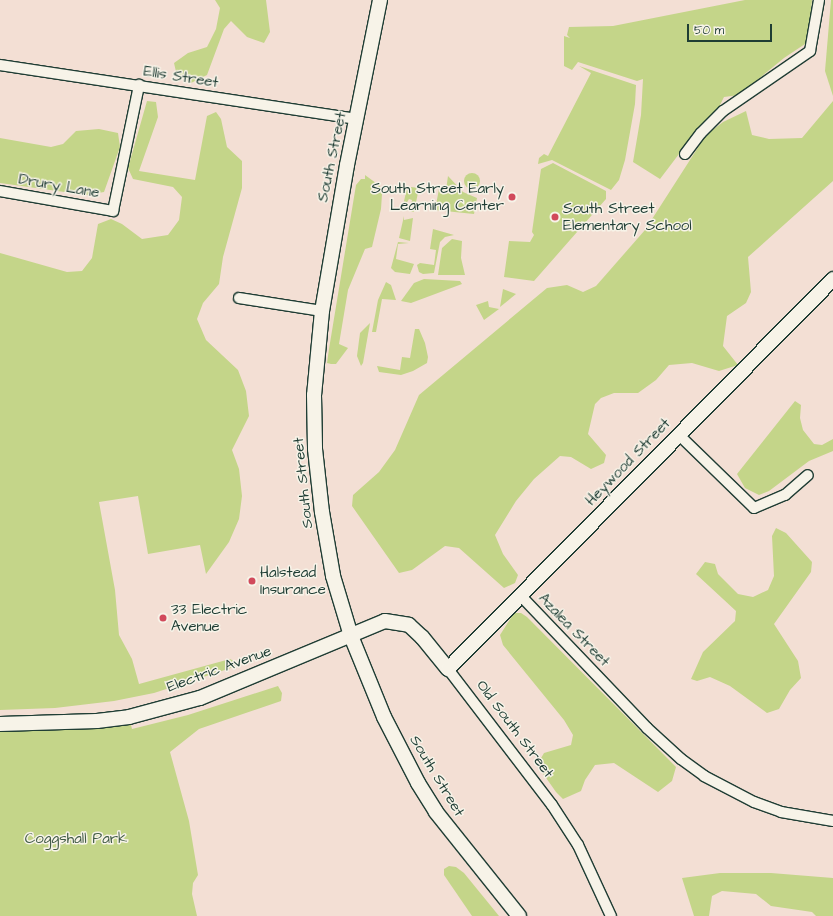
<!DOCTYPE html>
<html>
<head>
<meta charset="utf-8">
<style>
  body { margin:0 }
  #map { position:relative; width:833px; height:916px; overflow:hidden; background:#f3dfd4; font-family:"Architects Daughter",sans-serif }
  div>[style] { position:absolute }
  .green>* { inset:0; background:#c4d589 }
  .round { border-radius:50% }
  .roads { filter:drop-shadow(1px 0 #1f3d34) drop-shadow(-1px 0 #1f3d34) drop-shadow(0 1px #1f3d34) drop-shadow(0 -1px #1f3d34) }
  .street>* { height:10px; margin:-5px; padding:0 5px; transform-origin:5px; border-radius:5px; background:#f7f3e8 }
  .secondary>* { height:14px; margin:-7px; padding:0 7px; transform-origin:7px; border-radius:7px; background:#f7f3e8 }
  .dots>* { width:11px; height:11px; translate:-50% -50%; box-sizing:border-box; border:2px solid #f7f3e8; border-radius:50% }
  span { translate:-50% -50%; white-space:nowrap; text-align:center; line-height:1.15; -webkit-text-stroke:3px #f7f3e8; paint-order:stroke }
  .street-label { font-size:15px; color:#1f3d34 }
  .poi-label { font-size:15px; color:#1f3d34 }
  .right { translate:-100% -50%; text-align:right }
  .left { translate:0 -50%; text-align:left }
  .park-label { font-size:15px; color:#405b45 }
  .scale { position:absolute; left:687px; top:24px; width:85px; height:18px; box-sizing:border-box; border:2px solid #1f3d34; border-top:0; padding-left:5px; font-size:12px; line-height:14px; white-space:nowrap; color:#1f3d34; -webkit-text-stroke:3px #f7f3e8; paint-order:stroke }
</style>
</head>
<body>
<div id="map">
  <div class="green">
    <div style="clip-path:polygon(215px 0,266px 0,270px 32px,264px 43px,247px 37px,231px 21px,224px 29px,207px 75px,191px 83px,177px 76px,174px 63px,188px 53px,207px 47px,216px 29px,220px 8px)"></div>
    <div style="clip-path:polygon(745px 0,812px 0,808px 42px,784px 58px,739px 95px,724px 97px,718px 109px,698px 129px,660px 179px,633px 162px,641px 115px,643px 79px,637px 81px,578px 62px,572px 70px,564px 66px,564px 36px,570px 38px,567px 35px,569px 27px,613px 26px)"></div>
    <div style="clip-path:polygon(831px 0,833px 0,833px 96px,825px 71px)"></div>
    <div style="clip-path:polygon(579px 66px,636px 85px,635px 104px,625px 160px,619px 180px,611px 190px,552px 160px,538px 164px,539px 158px,544px 154px,548px 156px,591px 73px)"></div>
    <div style="clip-path:polygon(147px 101px,156px 102px,158px 117px,139px 171px,195px 180px,207px 116px,216px 112px,221px 119px,227px 147px,242px 161px,242px 188px,223px 257px,219px 284px,203px 303px,197px 319px,206px 340px,238px 370px,246px 391px,249px 416px,232px 450px,239px 469px,242px 496px,239px 519px,229px 542px,206px 574px,200px 545px,148px 554px,138px 496px,99px 502px,115px 590px,119px 635px,132px 659px,139px 684px,230px 659px,236px 662px,237px 666px,154px 693px,114px 701px,55px 708px,0 710px,0 253px,67px 272px,82px 271px,92px 258px,98px 224px,111px 219px,122px 224px,142px 239px,168px 235px,179px 220px,182px 197px,173px 187px,133px 179px,128px 168px)"></div>
    <div style="clip-path:polygon(833px 101px,833px 181px,748px 257px,751px 292px,746px 303px,727px 316px,723px 346px,738px 365px,719px 371px,692px 363px,669px 365px,656px 380px,638px 393px,614px 393px,601px 398px,595px 404px,588px 434px,606px 455px,604px 463px,591px 469px,571px 457px,560px 456px,534px 479px,516px 501px,495px 535px,503px 554px,518px 575px,515px 583px,504px 588px,459px 548px,445px 546px,412px 570px,399px 573px,352px 506px,353px 495px,379px 472px,395px 450px,419px 395px,547px 288px,567px 285px,583px 292px,596px 286px,645px 230px,706px 135px,723px 122px,746px 111px,752px 135px,769px 139px,802px 138px)"></div>
    <div style="clip-path:polygon(99px 129px,118px 133px,120px 147px,104px 192px,86px 195px,0 183px,0 138px,51px 147px,63px 144px,76px 131px)"></div>
    <div style="clip-path:polygon(553px 163px,606px 191px,606px 199px,534px 281px,504px 277px,509px 241px,530px 242px,534px 235px,532px 232px,541px 169px)"></div>
    <div class="round" style="left:464px;top:173px;width:16px;height:16px"></div>
    <div style="clip-path:polygon(365px 175px,380px 186px,382px 194px,381px 209px,372px 247px,365px 249px,348px 290px,339px 344px,348px 348px,336px 364px,331px 364px,327px 363px,329px 349px,356px 185px,361px 179px,365px 179px)"></div>
    <div style="clip-path:polygon(448px 176px,463px 192px,477px 198px,474px 214px,435px 210px,439px 189px,446px 190px)"></div>
    <div style="clip-path:polygon(411px 187px,419px 188px,414px 212px,410px 211px,412px 200px,409px 199px,402px 210px,407px 188px)"></div>
    <div style="clip-path:polygon(404px 216px,404px 220px,413px 218px,410px 241px,399px 238px)"></div>
    <div style="clip-path:polygon(433px 229px,454px 235px,445px 237px,440px 242px,434px 273px,423px 274px,419px 272px,417px 265px,420px 263px,434px 265px,436px 250px,430px 249px)"></div>
    <div style="clip-path:polygon(452px 239px,462px 241px,461px 258px,465px 275px,438px 275px,442px 248px)"></div>
    <div style="clip-path:polygon(398px 242px,409px 243px,398px 244px,396px 259px,414px 264px,410px 274px,395px 272px,391px 268px)"></div>
    <div style="clip-path:polygon(424px 279px,460px 281px,462px 284px,411px 303px,401px 301px,414px 283px)"></div>
    <div style="clip-path:polygon(386px 282px,391px 285px,396px 300px,382px 299px,376px 332px,372px 332px,378px 300px)"></div>
    <div style="clip-path:polygon(503px 289px,516px 294px,500px 307px)"></div>
    <div style="clip-path:polygon(488px 301px,489px 307px,499px 309px,484px 320px,476px 305px)"></div>
    <div style="clip-path:polygon(370px 323px,363px 363px,361px 366px,357px 356px,360px 333px)"></div>
    <div style="clip-path:polygon(415px 329px,419px 329px,425px 343px,428px 357px,427px 363px,413px 371px,401px 375px,379px 372px,377px 366px,400px 370px,402px 357px,410px 358px)"></div>
    <div style="clip-path:polygon(795px 401px,801px 405px,800px 418px,803px 430px,814px 444px,822px 445px,833px 439px,833px 451px,809px 461px,769px 491px,759px 495px,745px 488px,737px 474px)"></div>
    <div style="clip-path:polygon(776px 528px,786px 533px,812px 562px,811px 572px,774px 624px,798px 661px,801px 678px,790px 690px,779px 709px,767px 713px,730px 686px,710px 677px,697px 681px,691px 679px,703px 652px,735px 621px,736px 611px,696px 574px,705px 562px,715px 564px,718px 574px,738px 594px,753px 597px,768px 590px,774px 576px,772px 536px)"></div>
    <div style="clip-path:polygon(514px 613px,521px 613px,527px 617px,676px 767px,672px 781px,658px 792px,614px 763px,595px 765px,585px 780px,581px 791px,563px 799px,556px 792px,537px 765px,544px 753px,571px 745px,573px 735px,564px 720px,503px 645px,500px 635px)"></div>
    <div style="clip-path:polygon(278px 686px,282px 693px,281px 701px,199px 729px,170px 752px,189px 821px,198px 875px,193px 883px,192px 894px,197px 916px,0 916px,0 724px,129px 717px,132px 729px,188px 715px)"></div>
    <div style="clip-path:polygon(449px 866px,456px 867px,464px 873px,499px 916px,472px 916px,444px 875px,444px 869px)"></div>
    <div style="clip-path:polygon(720px 873px,771px 873px,833px 878px,833px 916px,816px 916px,812px 912px,771px 906px,756px 894px,722px 891px,712px 896px,709px 916px,694px 916px,682px 878px)"></div>
  </div>
  <div class="roads">
    <div class="street">
      <div style="left:0;top:65px;width:361px;rotate:8.6deg"></div>
      <div style="left:685px;top:154px;width:26px;rotate:-53deg"></div>
      <div style="left:701px;top:133px;width:31px;rotate:-45deg"></div>
      <div style="left:723px;top:111px;width:106px;rotate:-34.6deg"></div>
      <div style="left:810px;top:51px;width:52px;rotate:-80deg"></div>
      <div style="left:0;top:191px;width:115px;rotate:10deg"></div>
      <div style="left:113px;top:211px;width:129px;rotate:-78.3deg"></div>
      <div style="left:239px;top:298px;width:84px;rotate:8.9deg"></div>
      <div style="left:678px;top:434px;width:106px;rotate:44.2deg"></div>
      <div style="left:754px;top:508px;width:34px;rotate:-23deg"></div>
      <div style="left:785px;top:495px;width:30px;rotate:-41deg"></div>
      <div style="left:520px;top:595px;width:184px;rotate:46.3deg"></div>
      <div style="left:647px;top:728px;width:46px;rotate:42.4deg"></div>
      <div style="left:681px;top:759px;width:29px;rotate:36deg"></div>
      <div style="left:704px;top:776px;width:56px;rotate:27.5deg"></div>
      <div style="left:754px;top:802px;width:29px;rotate:20deg"></div>
      <div style="left:781px;top:812px;width:53px;rotate:9.8deg"></div>
      <div style="left:448px;top:669px;width:171px;rotate:52.6deg"></div>
      <div style="left:552px;top:805px;width:48px;rotate:57deg"></div>
      <div style="left:578px;top:845px;width:78px;rotate:65.1deg"></div>
    </div>
    <div class="secondary">
      <div style="left:380px;top:0;width:168px;rotate:101.3deg"></div>
      <div style="left:347px;top:165px;width:148px;rotate:99.7deg"></div>
      <div style="left:322px;top:311px;width:84px;rotate:95.4deg"></div>
      <div style="left:314px;top:395px;width:54px;rotate:88.9deg"></div>
      <div style="left:315px;top:449px;width:63px;rotate:83.7deg"></div>
      <div style="left:322px;top:512px;width:65px;rotate:80.2deg"></div>
      <div style="left:333px;top:576px;width:63px;rotate:73.3deg"></div>
      <div style="left:351px;top:636px;width:87px;rotate:67.8deg"></div>
      <div style="left:384px;top:717px;width:74px;rotate:62.7deg"></div>
      <div style="left:418px;top:783px;width:34px;rotate:58deg"></div>
      <div style="left:436px;top:812px;width:133px;rotate:51.4deg"></div>
      <div style="left:0;top:724px;width:97px;rotate:-1.8deg"></div>
      <div style="left:97px;top:721px;width:32px;rotate:-7deg"></div>
      <div style="left:129px;top:717px;width:73px;rotate:-15deg"></div>
      <div style="left:200px;top:698px;width:200px;rotate:-22.6deg"></div>
      <div style="left:385px;top:621px;width:24px;rotate:9deg"></div>
      <div style="left:409px;top:625px;width:18px;rotate:43deg"></div>
      <div style="left:422px;top:637px;width:41px;rotate:50.9deg"></div>
      <div style="left:448px;top:669px;width:548px;rotate:-45.37deg"></div>
    </div>
  </div>
  <div class="dots">
    <div style="left:512px;top:197px;background:#d1495b"></div>
    <div style="left:555px;top:217px;background:#d1495b"></div>
    <div style="left:252px;top:581px;background:#d1495b"></div>
    <div style="left:163px;top:618px;background:#d1495b"></div>
  </div>
  <div class="street-label">
    <span style="left:181px;top:77px;rotate:9deg">Ellis Street</span>
    <span style="left:332px;top:157px;rotate:-78deg">South Street</span>
    <span style="left:59px;top:186px;rotate:10deg">Drury Lane</span>
    <span style="left:628px;top:462px;rotate:-46deg">Heywood Street</span>
    <span style="left:303px;top:483px;rotate:-96deg">South Street</span>
    <span style="left:574px;top:630px;rotate:46deg">Azalea Street</span>
    <span style="left:219px;top:669px;rotate:-20deg">Electric Avenue</span>
    <span style="left:515px;top:729px;rotate:53deg">Old South Street</span>
    <span style="left:437px;top:776px;rotate:59deg">South Street</span>
  </div>
  <div class="poi-label">
    <span class="right" style="left:504px;top:197px">South Street Early<br>Learning Center</span>
    <span class="left" style="left:563px;top:217px">South Street<br>Elementary School</span>
    <span class="left" style="left:260px;top:581px">Halstead<br>Insurance</span>
    <span class="left" style="left:171px;top:618px">33 Electric<br>Avenue</span>
  </div>
  <div class="park-label">
    <span style="left:76px;top:839px">Coggshall Park</span>
  </div>
  <div class="scale">50 m</div>
</div>
</body>
</html>
